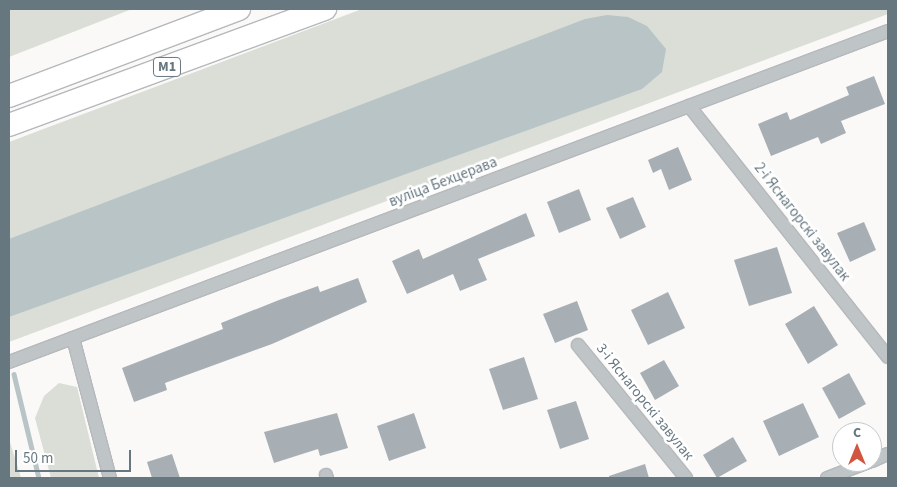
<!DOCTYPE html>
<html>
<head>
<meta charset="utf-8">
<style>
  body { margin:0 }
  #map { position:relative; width:897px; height:487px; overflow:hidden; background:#faf9f8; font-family:"Source Sans 3",sans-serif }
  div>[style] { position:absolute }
  .green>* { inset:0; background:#daded7 }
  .water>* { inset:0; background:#b9c4c7 }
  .stream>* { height:4.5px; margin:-2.25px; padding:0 2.25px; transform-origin:2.25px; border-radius:2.25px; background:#b9c4c7 }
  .building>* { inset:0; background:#a7afb4 }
  .roads { filter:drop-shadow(1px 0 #b5b9bc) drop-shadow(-1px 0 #b5b9bc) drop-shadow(0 1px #b5b9bc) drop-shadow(0 -1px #b5b9bc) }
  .street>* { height:12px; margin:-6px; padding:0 6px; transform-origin:6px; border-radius:6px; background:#bfc4c7 }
  .highway>* { height:22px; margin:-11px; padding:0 11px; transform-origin:11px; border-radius:11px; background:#fff }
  span { translate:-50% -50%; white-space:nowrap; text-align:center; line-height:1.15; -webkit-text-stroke:5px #fff; paint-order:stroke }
  .shield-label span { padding:1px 4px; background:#fff; border:1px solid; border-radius:4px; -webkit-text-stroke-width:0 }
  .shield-label { font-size:14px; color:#677780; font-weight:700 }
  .street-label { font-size:15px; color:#677780 }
  .frame { position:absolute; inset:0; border:10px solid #677780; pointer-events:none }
  .north { position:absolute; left:832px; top:422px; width:50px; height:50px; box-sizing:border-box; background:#fff; border:1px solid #c2c9cc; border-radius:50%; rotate:0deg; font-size:14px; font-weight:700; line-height:20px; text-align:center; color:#677780 }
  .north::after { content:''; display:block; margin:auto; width:18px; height:22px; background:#d2553f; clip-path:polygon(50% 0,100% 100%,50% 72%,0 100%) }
  .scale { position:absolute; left:15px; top:450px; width:116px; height:22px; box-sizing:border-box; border:2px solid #677780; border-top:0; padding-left:6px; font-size:15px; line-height:18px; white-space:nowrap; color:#677780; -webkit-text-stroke:4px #fff; paint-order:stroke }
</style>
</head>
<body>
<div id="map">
  <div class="green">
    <div style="clip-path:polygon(9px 9px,132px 9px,9px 57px)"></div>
    <div style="clip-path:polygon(362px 9px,888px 9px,888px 14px,9px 342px,9px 142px)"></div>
    <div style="clip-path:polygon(59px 383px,77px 387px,99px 478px,51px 478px,35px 418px,44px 396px)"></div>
    <div style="clip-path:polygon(9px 439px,20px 474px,21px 478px,9px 478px)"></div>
  </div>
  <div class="water">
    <div style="clip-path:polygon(607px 15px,628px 17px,647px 26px,666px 49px,662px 72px,642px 89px,9px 317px,9px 239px,585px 19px)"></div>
  </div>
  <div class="stream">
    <div style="left:14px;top:374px;width:107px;rotate:76.5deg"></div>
  </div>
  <div class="building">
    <div style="clip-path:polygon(874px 76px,885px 104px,841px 121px,846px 133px,821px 144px,818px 137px,771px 156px,758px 124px,787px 112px,790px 120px,849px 95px,846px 87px)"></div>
    <div style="clip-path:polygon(678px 147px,692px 180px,669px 190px,661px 169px,653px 173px,648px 160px)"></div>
    <div style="clip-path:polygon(579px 189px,591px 220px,559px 233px,547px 202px)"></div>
    <div style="clip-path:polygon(633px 197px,646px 227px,620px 239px,606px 208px)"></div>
    <div style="clip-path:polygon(526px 213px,535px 236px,478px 259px,487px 280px,460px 291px,453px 274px,407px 294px,392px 261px,419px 249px,423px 259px)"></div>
    <div style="clip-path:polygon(864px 222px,876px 250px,850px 262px,837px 233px)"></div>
    <div style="clip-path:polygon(777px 247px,792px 293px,749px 306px,734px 260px)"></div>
    <div style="clip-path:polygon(358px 278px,367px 302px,272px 344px,165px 383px,167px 390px,134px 402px,122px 368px,223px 329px,221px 323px,279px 300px,318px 286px,320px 292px)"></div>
    <div style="clip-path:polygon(668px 292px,685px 328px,648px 345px,631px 310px)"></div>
    <div style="clip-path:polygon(577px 301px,588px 330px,555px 343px,543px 314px)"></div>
    <div style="clip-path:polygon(814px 306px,838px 345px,808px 364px,785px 324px)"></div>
    <div style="clip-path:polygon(524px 357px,538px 399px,503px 410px,489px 369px)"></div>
    <div style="clip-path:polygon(664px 360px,679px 386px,655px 400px,640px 373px)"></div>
    <div style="clip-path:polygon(849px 373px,866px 404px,839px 419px,822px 388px)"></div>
    <div style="clip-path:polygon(576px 401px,589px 439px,560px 449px,547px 410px)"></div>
    <div style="clip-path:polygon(803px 403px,819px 437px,779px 456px,763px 421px)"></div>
    <div style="clip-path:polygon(337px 413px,348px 448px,320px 456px,318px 449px,274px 463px,264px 432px)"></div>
    <div style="clip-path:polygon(414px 413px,426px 448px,389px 461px,377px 426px)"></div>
    <div style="clip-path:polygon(733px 437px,747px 461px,717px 478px,703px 455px)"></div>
    <div style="clip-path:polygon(172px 454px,180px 478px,152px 478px,147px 462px)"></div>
    <div style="clip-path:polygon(645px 464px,649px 478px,609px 478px,609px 476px)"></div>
  </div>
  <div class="roads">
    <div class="street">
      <div style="left:689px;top:106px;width:320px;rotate:51.6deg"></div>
      <div style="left:73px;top:338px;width:145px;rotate:75.2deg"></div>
      <div style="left:578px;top:345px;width:171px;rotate:50.9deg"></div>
      <div style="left:9px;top:362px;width:939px;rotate:-20.63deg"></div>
      <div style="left:872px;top:461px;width:17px;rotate:-24deg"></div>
      <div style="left:326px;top:475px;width:3px;rotate:72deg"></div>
      <div style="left:827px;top:478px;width:45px;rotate:-20.9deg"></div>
    </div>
    <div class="highway">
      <div style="left:9px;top:96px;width:246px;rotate:-20.7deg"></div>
      <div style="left:9px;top:125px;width:337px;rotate:-20.2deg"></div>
    </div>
  </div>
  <div class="shield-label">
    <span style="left:167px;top:67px">М1</span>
  </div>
  <div class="street-label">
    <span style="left:443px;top:182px;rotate:-21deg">вуліца Бехцерава</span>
    <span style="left:802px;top:222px;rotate:52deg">2-і Яснагорскі завулак</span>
    <span style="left:645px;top:402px;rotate:51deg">3-і Яснагорскі завулак</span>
  </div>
  <div class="frame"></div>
  <div class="north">С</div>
  <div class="scale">50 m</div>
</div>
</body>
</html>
